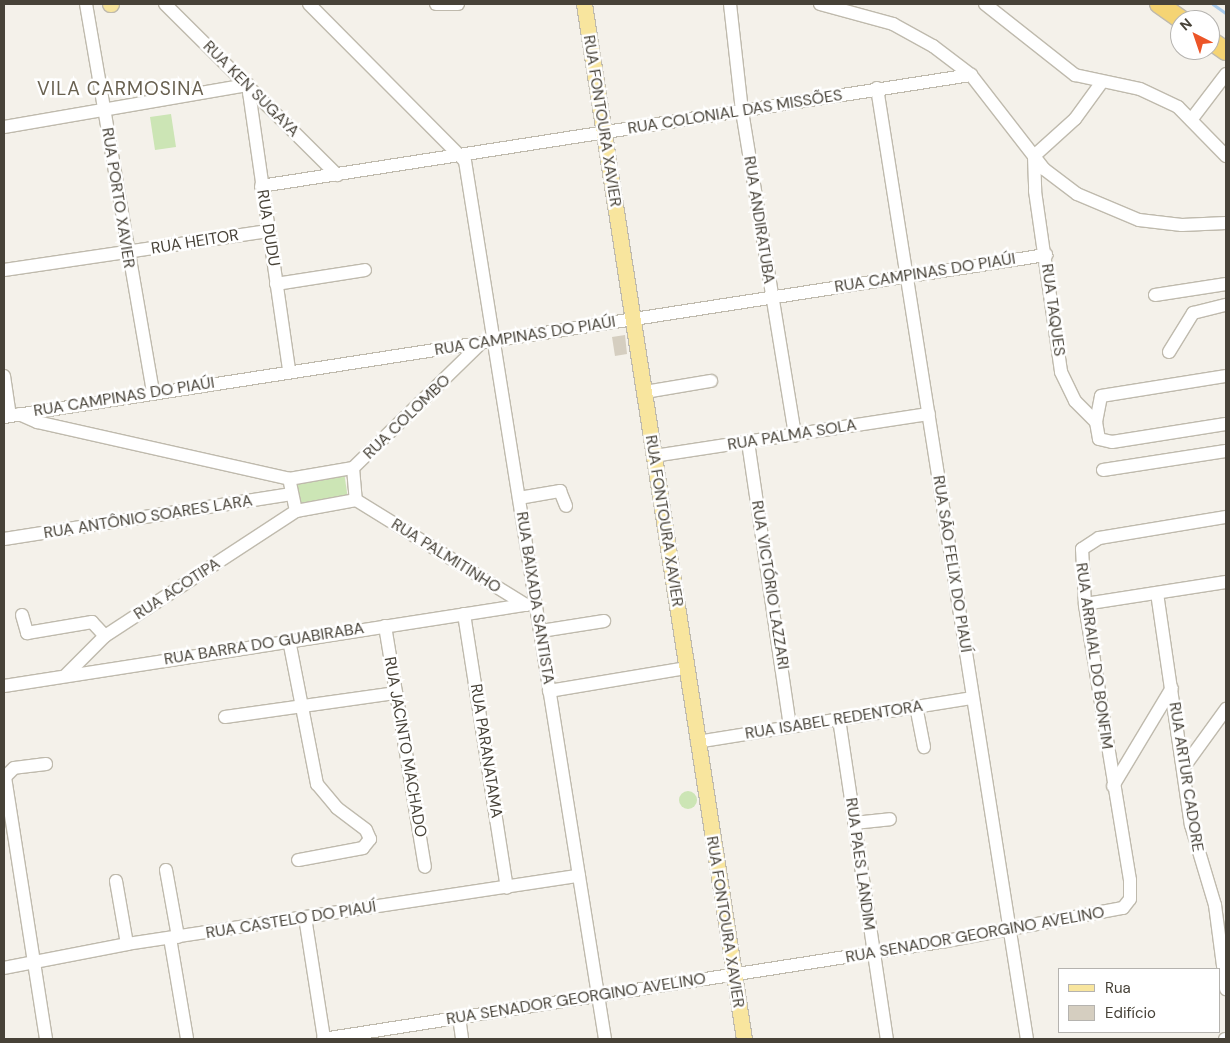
<!DOCTYPE html>
<html>
<head>
<meta charset="utf-8">
<style>
  body { margin:0 }
  #map { position:relative; width:1230px; height:1043px; overflow:hidden; background:#f4f1ea; font-family:"DM Sans",sans-serif }
  div>[style] { position:absolute }
  .green>* { inset:0; background:#cce5b5 }
  .round { border-radius:50% }
  .stream>* { height:2.5px; margin:-1.25px; padding:0 1.25px; transform-origin:1.25px; border-radius:1.25px; background:#aaccec }
  .building>* { inset:0; background:#d5cec0 }
  .roads { filter:drop-shadow(1px 0 #bfbaad) drop-shadow(-1px 0 #bfbaad) drop-shadow(0 1px #bfbaad) drop-shadow(0 -1px #bfbaad) }
  .minor>* { height:12px; margin:-6px; padding:0 6px; transform-origin:6px; border-radius:6px; background:#fff }
  .major>* { height:15px; margin:-7.5px; padding:0 7.5px; transform-origin:7.5px; border-radius:7.5px; background:#f8e59e }
  .highway>* { height:18px; margin:-9px; padding:0 9px; transform-origin:9px; border-radius:9px; background:#f5d474 }
  span { translate:-50% -50%; white-space:nowrap; text-align:center; line-height:1.15; -webkit-text-stroke:5px #fff; paint-order:stroke }
  .street-label { font-size:16px; color:#474238 }
  .quarter-label { font-size:19px; color:#696150; letter-spacing:1px }
  .frame { position:absolute; inset:0; border:5px solid #474238; pointer-events:none }
  .legend { position:absolute; left:1058px; top:968px; width:162px; height:65px; box-sizing:border-box; background:#fff; border:1px solid #b5b3af; margin:0; padding:6px 9px; list-style:none; font-size:15px; color:#474238 }
  .legend li { display:flex; align-items:center; gap:10px; height:25px }
  .legend b { width:25px; border:1px solid #b5b3af }
  .north { position:absolute; left:1170px; top:10px; width:50px; height:50px; box-sizing:border-box; background:#fff; border:1px solid #b5b3af; border-radius:50%; rotate:319deg; font-size:14px; font-weight:700; line-height:20px; text-align:center; color:#474238 }
  .north::after { content:''; display:block; margin:auto; width:18px; height:22px; background:#ec5528; clip-path:polygon(50% 0,100% 100%,50% 72%,0 100%) }
</style>
</head>
<body>
<div id="map">
  <div class="green">
    <div style="clip-path:polygon(171px 114px,176px 147px,155px 150px,150px 117px)"></div>
    <div style="clip-path:polygon(344px 472px,348px 499px,298px 507px,294px 479px)"></div>
    <div class="round" style="left:679px;top:791px;width:18px;height:18px"></div>
  </div>
  <div class="stream">
    <div style="left:1213px;top:4px;width:16px;rotate:35deg"></div>
  </div>
  <div class="building">
    <div style="clip-path:polygon(625px 335px,627px 354px,615px 356px,612px 337px)"></div>
  </div>
  <div class="roads">
    <div class="minor">
      <div style="left:86px;top:4px;width:394px;rotate:80.2deg"></div>
      <div style="left:165px;top:4px;width:243px;rotate:44.8deg"></div>
      <div style="left:309px;top:4px;width:221px;rotate:45.2deg"></div>
      <div style="left:465px;top:161px;width:889px;rotate:80.94deg"></div>
      <div style="left:436px;top:4px;width:22px"></div>
      <div style="left:730px;top:4px;width:108px;rotate:83.6deg"></div>
      <div style="left:742px;top:111px;width:329px;rotate:80.7deg"></div>
      <div style="left:820px;top:4px;width:76px;rotate:15.3deg"></div>
      <div style="left:893px;top:24px;width:46px;rotate:28.8deg"></div>
      <div style="left:933px;top:46px;width:48px;rotate:37.3deg"></div>
      <div style="left:971px;top:75px;width:119px;rotate:52.2deg"></div>
      <div style="left:1044px;top:169px;width:41px;rotate:37.1deg"></div>
      <div style="left:1077px;top:194px;width:67px;rotate:22.8deg"></div>
      <div style="left:1139px;top:220px;width:43px;rotate:6.6deg"></div>
      <div style="left:1182px;top:225px;width:44px;rotate:-2.6deg"></div>
      <div style="left:985px;top:4px;width:115px;rotate:38.3deg"></div>
      <div style="left:1075px;top:75px;width:66px;rotate:12.2deg"></div>
      <div style="left:1140px;top:89px;width:42px;rotate:25.3deg"></div>
      <div style="left:1178px;top:107px;width:69px;rotate:45.6deg"></div>
      <div style="left:877px;top:88px;width:963px;rotate:81.04deg"></div>
      <div style="left:1191px;top:120px;width:58px;rotate:-52.7deg"></div>
      <div style="left:4px;top:127px;width:248px;rotate:-9.8deg"></div>
      <div style="left:248px;top:85px;width:289px;rotate:81.8deg"></div>
      <div style="left:1034px;top:156px;width:35px;rotate:88deg"></div>
      <div style="left:1035px;top:191px;width:183px;rotate:81.8deg"></div>
      <div style="left:1061px;top:372px;width:32px;rotate:64deg"></div>
      <div style="left:1075px;top:401px;width:30px;rotate:45deg"></div>
      <div style="left:1096px;top:422px;width:17px;rotate:80deg"></div>
      <div style="left:1099px;top:439px;width:13px;rotate:13deg"></div>
      <div style="left:1112px;top:442px;width:115px;rotate:-9deg"></div>
      <div style="left:1034px;top:156px;width:55px;rotate:-42.1deg"></div>
      <div style="left:1075px;top:119px;width:46px;rotate:-53.9deg"></div>
      <div style="left:261px;top:186px;width:719px;rotate:-8.89deg"></div>
      <div style="left:4px;top:270px;width:267px;rotate:-8.4deg"></div>
      <div style="left:276px;top:284px;width:90px;rotate:-8.9deg"></div>
      <div style="left:1155px;top:295px;width:72px;rotate:-8.8deg"></div>
      <div style="left:1169px;top:352px;width:46px;rotate:-58.4deg"></div>
      <div style="left:1193px;top:313px;width:34px;rotate:-14deg"></div>
      <div style="left:4px;top:376px;width:40px;rotate:81.5deg"></div>
      <div style="left:645px;top:392px;width:67px;rotate:-9.5deg"></div>
      <div style="left:19px;top:414px;width:20px;rotate:24deg"></div>
      <div style="left:37px;top:422px;width:258px;rotate:12.7deg"></div>
      <div style="left:289px;top:479px;width:65px;rotate:-9.8deg"></div>
      <div style="left:353px;top:468px;width:32px;rotate:85deg"></div>
      <div style="left:356px;top:500px;width:61px;rotate:169.6deg"></div>
      <div style="left:296px;top:511px;width:33px;rotate:-102deg"></div>
      <div style="left:4px;top:417px;width:1055px;rotate:-8.84deg"></div>
      <div style="left:1096px;top:422px;width:26px;rotate:-79deg"></div>
      <div style="left:1101px;top:396px;width:127px;rotate:-9.1deg"></div>
      <div style="left:748px;top:442px;width:288px;rotate:81.6deg"></div>
      <div style="left:654px;top:456px;width:278px;rotate:-8.7deg"></div>
      <div style="left:353px;top:468px;width:179px;rotate:-44.3deg"></div>
      <div style="left:1103px;top:470px;width:124px;rotate:-8.8deg"></div>
      <div style="left:519px;top:498px;width:42px;rotate:-9.7deg"></div>
      <div style="left:560px;top:491px;width:16px;rotate:68deg"></div>
      <div style="left:356px;top:500px;width:200px;rotate:31.7deg"></div>
      <div style="left:4px;top:539px;width:291px;rotate:-8.9deg"></div>
      <div style="left:1157px;top:593px;width:234px;rotate:81.7deg"></div>
      <div style="left:1191px;top:825px;width:84px;rotate:73.3deg"></div>
      <div style="left:1215px;top:905px;width:85px;rotate:82.5deg"></div>
      <div style="left:1085px;top:604px;width:143px;rotate:-8.9deg"></div>
      <div style="left:464px;top:614px;width:277px;rotate:81.1deg"></div>
      <div style="left:22px;top:615px;width:19px;rotate:74deg"></div>
      <div style="left:27px;top:633px;width:66px;rotate:-9.6deg"></div>
      <div style="left:92px;top:622px;width:19px;rotate:47deg"></div>
      <div style="left:385px;top:626px;width:244px;rotate:80.6deg"></div>
      <div style="left:541px;top:631px;width:64px;rotate:-9deg"></div>
      <div style="left:289px;top:640px;width:147px;rotate:79deg"></div>
      <div style="left:317px;top:784px;width:31px;rotate:50deg"></div>
      <div style="left:337px;top:808px;width:36px;rotate:37deg"></div>
      <div style="left:366px;top:830px;width:10px;rotate:66deg"></div>
      <div style="left:370px;top:839px;width:11px;rotate:128deg"></div>
      <div style="left:363px;top:848px;width:66px;rotate:169.5deg"></div>
      <div style="left:66px;top:675px;width:55px;rotate:-45deg"></div>
      <div style="left:105px;top:636px;width:228px;rotate:-33.2deg"></div>
      <div style="left:4px;top:686px;width:526px;rotate:-8.85deg"></div>
      <div style="left:549px;top:691px;width:140px;rotate:-9.5deg"></div>
      <div style="left:916px;top:706px;width:42px;rotate:79deg"></div>
      <div style="left:225px;top:717px;width:173px;rotate:-8deg"></div>
      <div style="left:839px;top:719px;width:324px;rotate:81.5deg"></div>
      <div style="left:697px;top:742px;width:278px;rotate:-9.1deg"></div>
      <div style="left:46px;top:764px;width:32px;rotate:173deg"></div>
      <div style="left:14px;top:768px;width:13px;rotate:135deg"></div>
      <div style="left:5px;top:777px;width:265px;rotate:81.1deg"></div>
      <div style="left:1184px;top:767px;width:72px;rotate:-54.1deg"></div>
      <div style="left:1113px;top:786px;width:114px;rotate:-59deg"></div>
      <div style="left:854px;top:823px;width:36px;rotate:-6deg"></div>
      <div style="left:166px;top:870px;width:68px;rotate:79.8deg"></div>
      <div style="left:116px;top:881px;width:64px;rotate:80.1deg"></div>
      <div style="left:305px;top:917px;width:123px;rotate:81.1deg"></div>
      <div style="left:170px;top:938px;width:102px;rotate:80.4deg"></div>
      <div style="left:4px;top:968px;width:125px;rotate:-11deg"></div>
      <div style="left:127px;top:944px;width:457px;rotate:-8.6deg"></div>
      <div style="left:459px;top:1017px;width:22px;rotate:82deg"></div>
      <div style="left:323px;top:1039px;width:626px;rotate:-8.92deg"></div>
      <div style="left:941px;top:942px;width:185px;rotate:-10.6deg"></div>
      <div style="left:1123px;top:908px;width:11px;rotate:-52deg"></div>
      <div style="left:1130px;top:899px;width:19px;rotate:-90deg"></div>
      <div style="left:1130px;top:880px;width:280px;rotate:-99.3deg"></div>
      <div style="left:1085px;top:604px;width:55px;rotate:-93.1deg"></div>
      <div style="left:1082px;top:549px;width:20px;rotate:-33deg"></div>
      <div style="left:1099px;top:538px;width:129px;rotate:-9.4deg"></div>
      <div style="left:1225px;top:1039px;width:1px"></div>
    </div>
    <div class="major">
      <div style="left:110px;top:4px;width:1px"></div>
      <div style="left:584px;top:4px;width:1047px;rotate:81.21deg"></div>
    </div>
    <div class="highway">
      <div style="left:1159px;top:4px;width:28px;rotate:35deg"></div>
      <div style="left:1210px;top:40px;width:19px;rotate:35deg"></div>
    </div>
  </div>
  <div class="street-label">
    <span style="left:251px;top:89px;rotate:45deg">RUA KEN SUGAYA</span>
    <span style="left:735px;top:112px;rotate:-9deg">RUA COLONIAL DAS MISSÕES</span>
    <span style="left:602px;top:121px;rotate:81deg">RUA FONTOURA XAVIER</span>
    <span style="left:118px;top:198px;rotate:81deg">RUA PORTO XAVIER</span>
    <span style="left:759px;top:220px;rotate:81deg">RUA ANDIRATUBA</span>
    <span style="left:268px;top:228px;rotate:81deg">RUA DUDU</span>
    <span style="left:195px;top:242px;rotate:-9deg">RUA HEITOR</span>
    <span style="left:925px;top:273px;rotate:-9deg">RUA CAMPINAS DO PIAÚI</span>
    <span style="left:1053px;top:310px;rotate:82deg">RUA TAQUES</span>
    <span style="left:525px;top:336px;rotate:-9deg">RUA CAMPINAS DO PIAÚI</span>
    <span style="left:124px;top:397px;rotate:-9deg">RUA CAMPINAS DO PIAÚI</span>
    <span style="left:407px;top:417px;rotate:-44deg">RUA COLOMBO</span>
    <span style="left:792px;top:435px;rotate:-9deg">RUA PALMA SOLA</span>
    <span style="left:148px;top:517px;rotate:-9deg">RUA ANTÔNIO SOARES LARA</span>
    <span style="left:664px;top:521px;rotate:81deg">RUA FONTOURA XAVIER</span>
    <span style="left:446px;top:556px;rotate:32deg">RUA PALMITINHO</span>
    <span style="left:952px;top:564px;rotate:81deg">RUA SÃO FELIX DO PIAUÍ</span>
    <span style="left:770px;top:585px;rotate:81deg">RUA VICTÓRIO LAZZARI</span>
    <span style="left:177px;top:589px;rotate:-33deg">RUA ACOTIPA</span>
    <span style="left:535px;top:598px;rotate:81deg">RUA BAIXADA SANTISTA</span>
    <span style="left:264px;top:644px;rotate:-9deg">RUA BARRA DO GUABIRABA</span>
    <span style="left:1094px;top:656px;rotate:82deg">RUA ARRAIAL DO BONFIM</span>
    <span style="left:834px;top:720px;rotate:-9deg">RUA ISABEL REDENTORA</span>
    <span style="left:405px;top:747px;rotate:80deg">RUA JACINTO MACHADO</span>
    <span style="left:486px;top:751px;rotate:81deg">RUA PARANATAMA</span>
    <span style="left:1186px;top:777px;rotate:81deg">RUA ARTUR CADORE</span>
    <span style="left:860px;top:864px;rotate:82deg">RUA PAES LANDIM</span>
    <span style="left:291px;top:920px;rotate:-9deg">RUA CASTELO DO PIAUÍ</span>
    <span style="left:725px;top:922px;rotate:81deg">RUA FONTOURA XAVIER</span>
    <span style="left:975px;top:935px;rotate:-10deg">RUA SENADOR GEORGINO AVELINO</span>
    <span style="left:576px;top:999px;rotate:-9deg">RUA SENADOR GEORGINO AVELINO</span>
  </div>
  <div class="quarter-label">
    <span style="left:121px;top:89px">VILA CARMOSINA</span>
  </div>
  <div class="frame"></div>
  <ul class="legend">
  <li><b style="height:6px;background:#f8e59e"></b>Rua</li>
  <li><b style="height:14px;background:#d5cec0"></b>Edifício</li>
  </ul>
  <div class="north">N</div>
</div>
</body>
</html>
